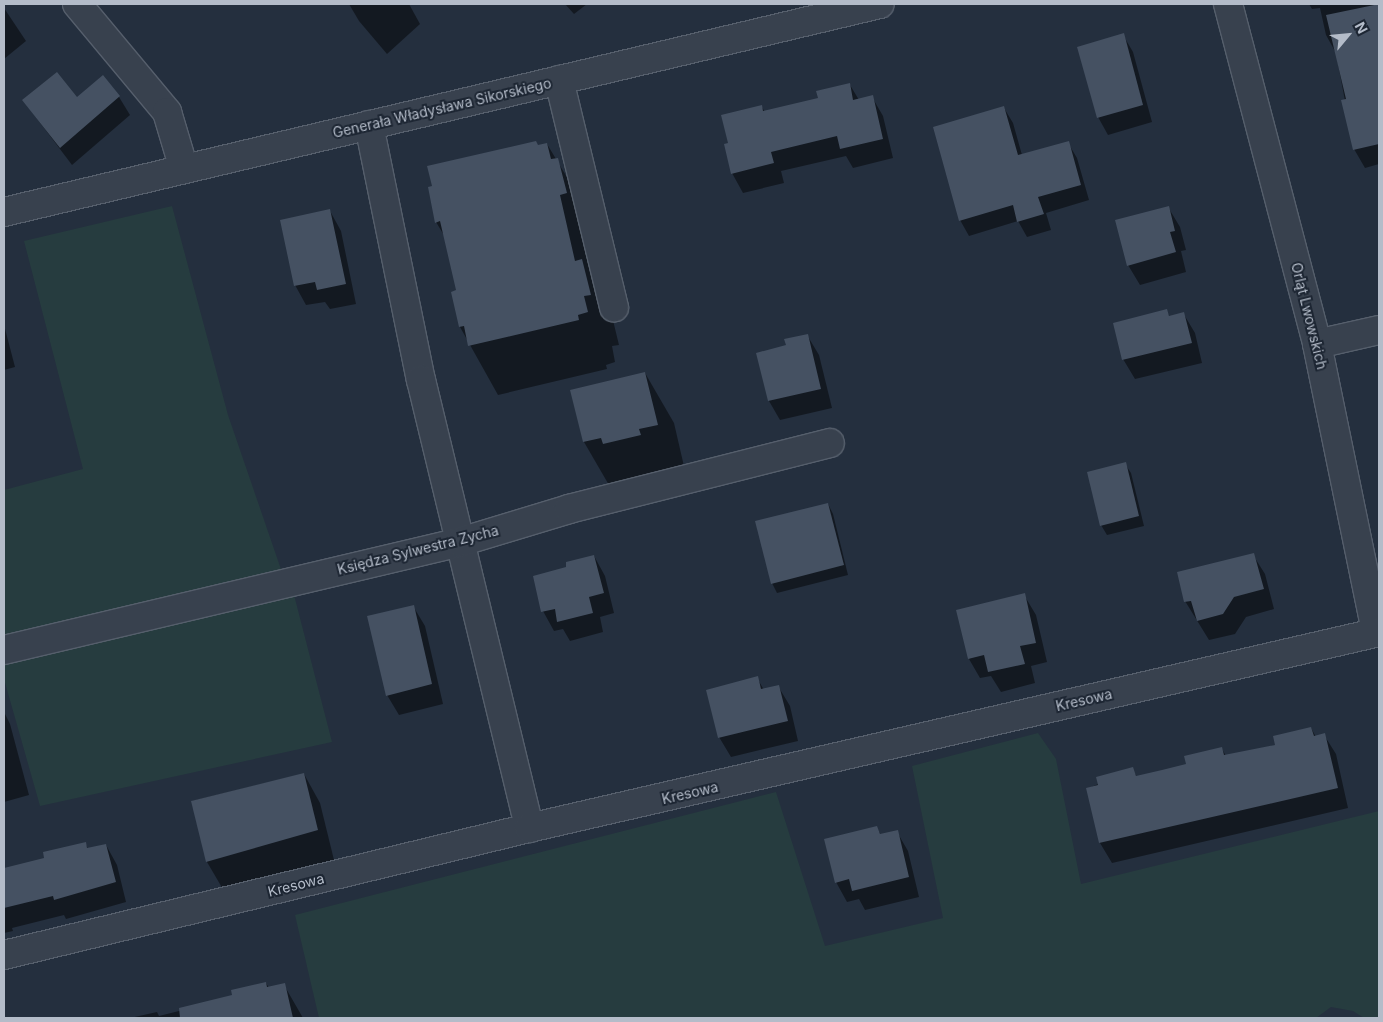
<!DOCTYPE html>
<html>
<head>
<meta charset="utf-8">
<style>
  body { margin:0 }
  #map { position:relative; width:1383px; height:1022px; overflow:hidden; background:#242f3e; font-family:Inter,sans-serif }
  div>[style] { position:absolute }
  .green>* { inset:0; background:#263c3f }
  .shadow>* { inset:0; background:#0007 }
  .building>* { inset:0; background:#455162 }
  .roads { filter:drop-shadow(1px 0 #565f6c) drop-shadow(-1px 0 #565f6c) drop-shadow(0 1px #565f6c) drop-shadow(0 -1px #565f6c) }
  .minor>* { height:28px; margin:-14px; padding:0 14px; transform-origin:14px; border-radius:14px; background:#38414e }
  span { translate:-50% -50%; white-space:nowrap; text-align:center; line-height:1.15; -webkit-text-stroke:4px #1d2633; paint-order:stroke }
  .street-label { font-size:14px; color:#b4bcc9 }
  .frame { position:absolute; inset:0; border:5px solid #b4bcc9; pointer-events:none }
  .north { position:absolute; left:1323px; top:10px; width:50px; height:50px; -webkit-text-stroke:4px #1d2633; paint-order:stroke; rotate:62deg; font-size:14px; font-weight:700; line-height:20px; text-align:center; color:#b4bcc9 }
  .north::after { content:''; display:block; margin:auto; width:18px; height:22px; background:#b4bcc9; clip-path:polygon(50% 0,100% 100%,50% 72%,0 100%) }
</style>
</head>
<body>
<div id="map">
  <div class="green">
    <div style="clip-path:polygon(172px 206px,228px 415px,285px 581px,293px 591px,332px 742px,40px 806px,4px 679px,4px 490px,83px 469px,24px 241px)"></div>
    <div style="clip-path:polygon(1038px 733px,1056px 759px,1081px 884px,1379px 811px,1379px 1018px,1364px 1018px,1353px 1011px,1331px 1007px,1316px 1018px,319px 1018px,295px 915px,776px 792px,825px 946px,943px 918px,912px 766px)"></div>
  </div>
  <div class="shadow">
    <div style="clip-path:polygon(349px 4px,409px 4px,420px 24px,387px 54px,359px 21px)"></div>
    <div style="clip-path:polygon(565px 4px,587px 4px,574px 14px)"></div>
    <div style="clip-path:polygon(1309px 4px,1379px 4px,1379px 164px,1365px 168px,1354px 149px,1336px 53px,1326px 35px,1320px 8px,1312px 9px)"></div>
    <div style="clip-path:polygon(4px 8px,26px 41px,4px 59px)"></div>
    <div style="clip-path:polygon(1123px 35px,1133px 52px,1152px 122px,1108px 135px,1098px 117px)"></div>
    <div style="clip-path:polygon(850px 85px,859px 100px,872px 97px,883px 116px,893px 158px,853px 168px,846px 156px,781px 171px,784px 183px,743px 193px,732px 173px,730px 144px,761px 106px,765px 112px,819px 99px)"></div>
    <div style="clip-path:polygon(119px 97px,130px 115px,72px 165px,23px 100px)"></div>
    <div style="clip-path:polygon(1004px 108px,1013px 123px,1022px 155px,1068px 143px,1077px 158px,1089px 200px,1046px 213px,1051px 230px,1027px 237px,1018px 221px,969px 236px,960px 220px)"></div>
    <div style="clip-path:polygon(547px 144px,586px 209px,619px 345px,612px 346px,615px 362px,606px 365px,607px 369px,498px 395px,460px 327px,457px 291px,445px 237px,436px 222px,538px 147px)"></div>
    <div style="clip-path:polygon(1168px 207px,1180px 227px,1186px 250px,1181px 251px,1186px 272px,1140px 285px,1128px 265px)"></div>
    <div style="clip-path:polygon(330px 211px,341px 231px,356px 304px,330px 309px,325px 302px,306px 305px,295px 285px)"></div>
    <div style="clip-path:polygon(1166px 311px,1170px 317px,1183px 313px,1195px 333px,1202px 363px,1135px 379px,1123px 359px)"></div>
    <div style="clip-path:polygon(4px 325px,15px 367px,4px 370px)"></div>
    <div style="clip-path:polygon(807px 335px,819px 355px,832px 408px,780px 420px,769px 401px,787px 346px)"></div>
    <div style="clip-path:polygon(645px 373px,674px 423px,686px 475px,613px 492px,584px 442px,572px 391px)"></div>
    <div style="clip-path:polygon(1125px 464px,1131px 473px,1144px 526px,1107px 535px,1101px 525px)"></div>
    <div style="clip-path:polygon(828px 504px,833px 514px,848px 575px,777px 593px,772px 583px)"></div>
    <div style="clip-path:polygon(1253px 555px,1265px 574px,1274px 609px,1246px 617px,1235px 634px,1209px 640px,1185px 601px)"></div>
    <div style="clip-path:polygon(594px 556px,605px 576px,614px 613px,600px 617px,603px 632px,570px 641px,563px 629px,554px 631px,543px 611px,568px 567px)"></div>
    <div style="clip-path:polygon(1024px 595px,1036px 615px,1047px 662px,1031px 666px,1035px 683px,1001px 692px,991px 676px,980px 678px,969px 659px)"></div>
    <div style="clip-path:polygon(413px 606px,425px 626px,443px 704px,399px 715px,387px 695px)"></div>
    <div style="clip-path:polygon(757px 678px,764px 690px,778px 686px,790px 706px,798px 741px,731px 757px,719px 737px)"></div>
    <div style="clip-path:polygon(4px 712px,10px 724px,29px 795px,4px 802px)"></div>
    <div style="clip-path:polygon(1311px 728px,1316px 737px,1324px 735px,1336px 754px,1348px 808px,1112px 863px,1100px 843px,1087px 789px,1132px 769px,1137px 777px,1188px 765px,1222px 749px,1226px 756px,1277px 745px)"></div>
    <div style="clip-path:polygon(304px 774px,320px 803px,334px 860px,224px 891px,207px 862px,192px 801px)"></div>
    <div style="clip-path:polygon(876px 827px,881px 835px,897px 832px,908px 851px,919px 897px,865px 910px,859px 899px,847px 902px,836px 882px)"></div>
    <div style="clip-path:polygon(85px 843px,88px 849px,106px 845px,117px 865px,126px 902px,66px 919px,64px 915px,12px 928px,13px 931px,4px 933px,4px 869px,46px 859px)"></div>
    <div style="clip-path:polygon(266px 983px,269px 988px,284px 985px,303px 1018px,130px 1018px,157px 1012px,159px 1016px,215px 1002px)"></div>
  </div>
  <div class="building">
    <div style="clip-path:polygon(1379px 4px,1379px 144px,1353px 150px,1341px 100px,1346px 99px,1326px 15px)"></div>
    <div style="clip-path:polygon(1124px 33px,1143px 105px,1097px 118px,1077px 47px)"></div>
    <div style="clip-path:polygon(57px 72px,77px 97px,103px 75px,120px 96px,60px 148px,22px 100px)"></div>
    <div style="clip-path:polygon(850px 83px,853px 100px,873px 95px,883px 139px,840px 149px,837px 136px,771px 152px,774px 163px,731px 174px,724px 144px,728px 143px,721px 115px,762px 105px,763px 111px,818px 98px,816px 91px)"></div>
    <div style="clip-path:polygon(1004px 106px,1018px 155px,1069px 141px,1081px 185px,1038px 197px,1044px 214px,1017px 222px,1013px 205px,959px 221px,933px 127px)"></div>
    <div style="clip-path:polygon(536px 141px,538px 145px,547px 143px,551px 159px,558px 158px,567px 193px,560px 195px,575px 261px,582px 259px,591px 295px,584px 296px,588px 312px,578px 315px,579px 320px,468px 346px,464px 326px,459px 327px,451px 292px,456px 290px,440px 221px,435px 223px,428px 187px,432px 186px,427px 166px)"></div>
    <div style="clip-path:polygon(1169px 206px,1175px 231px,1170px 232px,1176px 252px,1127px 266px,1115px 220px)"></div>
    <div style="clip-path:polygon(330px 209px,346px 284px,317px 290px,315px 282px,294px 286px,280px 220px)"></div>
    <div style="clip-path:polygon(1167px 309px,1169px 316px,1184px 312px,1192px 343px,1122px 360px,1113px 323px)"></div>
    <div style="clip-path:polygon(808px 334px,821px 389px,768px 401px,756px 353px,786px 345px,784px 339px)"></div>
    <div style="clip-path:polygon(645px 372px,658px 425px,639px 429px,641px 435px,603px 444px,601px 438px,583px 442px,570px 390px)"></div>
    <div style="clip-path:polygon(1126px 462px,1139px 516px,1100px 526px,1087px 472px)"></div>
    <div style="clip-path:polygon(828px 503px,844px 565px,771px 584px,755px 521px)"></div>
    <div style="clip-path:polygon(1254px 553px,1264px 589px,1234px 597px,1223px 614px,1197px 621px,1191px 601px,1184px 602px,1177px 572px)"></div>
    <div style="clip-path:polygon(594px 555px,604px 593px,589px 597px,593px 613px,557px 622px,555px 609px,541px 612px,533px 576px,566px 567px,566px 562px)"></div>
    <div style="clip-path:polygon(1025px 593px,1036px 643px,1020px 646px,1025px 664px,988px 672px,984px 655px,968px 659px,956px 610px)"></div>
    <div style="clip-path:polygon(414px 605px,432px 684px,386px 696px,367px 616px)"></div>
    <div style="clip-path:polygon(758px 676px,761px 689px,779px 685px,788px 721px,718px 738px,706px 690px)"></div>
    <div style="clip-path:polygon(1311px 727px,1314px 736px,1325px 733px,1338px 788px,1099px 843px,1086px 788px,1098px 785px,1096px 777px,1133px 767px,1136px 776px,1162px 770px,1186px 764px,1184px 756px,1222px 747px,1224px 755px,1275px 745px,1273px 736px)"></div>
    <div style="clip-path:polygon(304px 773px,318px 830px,206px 862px,191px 801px)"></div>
    <div style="clip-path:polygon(877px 826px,880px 834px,898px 830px,909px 877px,852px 891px,849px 879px,835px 883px,824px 839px)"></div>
    <div style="clip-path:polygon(86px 842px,87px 848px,106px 844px,116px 882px,54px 900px,53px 896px,4px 908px,4px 868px,44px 858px,43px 852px)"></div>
    <div style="clip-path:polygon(266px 982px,267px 987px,285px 983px,293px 1018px,180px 1018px,179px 1008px,232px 995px,231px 990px)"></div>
  </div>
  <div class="roads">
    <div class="minor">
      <div style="left:77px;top:4px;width:141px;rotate:50.2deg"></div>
      <div style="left:167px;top:112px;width:59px;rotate:73.4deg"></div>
      <div style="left:1228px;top:4px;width:351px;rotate:75.3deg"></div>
      <div style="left:1317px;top:344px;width:294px;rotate:78.4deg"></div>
      <div style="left:559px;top:80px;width:234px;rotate:76.4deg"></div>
      <div style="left:369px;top:125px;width:260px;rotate:78.5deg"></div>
      <div style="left:421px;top:380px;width:461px;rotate:76.4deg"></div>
      <div style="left:4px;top:212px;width:900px;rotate:-13.36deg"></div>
      <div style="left:1317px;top:344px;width:64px;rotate:-12.7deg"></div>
      <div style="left:4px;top:650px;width:469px;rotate:-13.3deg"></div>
      <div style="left:460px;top:542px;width:114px;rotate:-16.8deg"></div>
      <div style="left:569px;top:509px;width:269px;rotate:-14.2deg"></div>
      <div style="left:4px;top:955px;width:540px;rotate:-13.6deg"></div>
      <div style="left:529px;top:828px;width:872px;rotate:-12.98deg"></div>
    </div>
  </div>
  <div class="street-label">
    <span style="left:442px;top:108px;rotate:-13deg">Generała Władysława Sikorskiego</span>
    <span style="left:1309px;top:316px;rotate:76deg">Orląt Lwowskich</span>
    <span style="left:418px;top:550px;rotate:-14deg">Księdza Sylwestra Zycha</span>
    <span style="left:1084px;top:700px;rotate:-13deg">Kresowa</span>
    <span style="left:690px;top:793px;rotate:-13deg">Kresowa</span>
    <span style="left:296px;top:885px;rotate:-14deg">Kresowa</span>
  </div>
  <div class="frame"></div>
  <div class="north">N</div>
</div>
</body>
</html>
